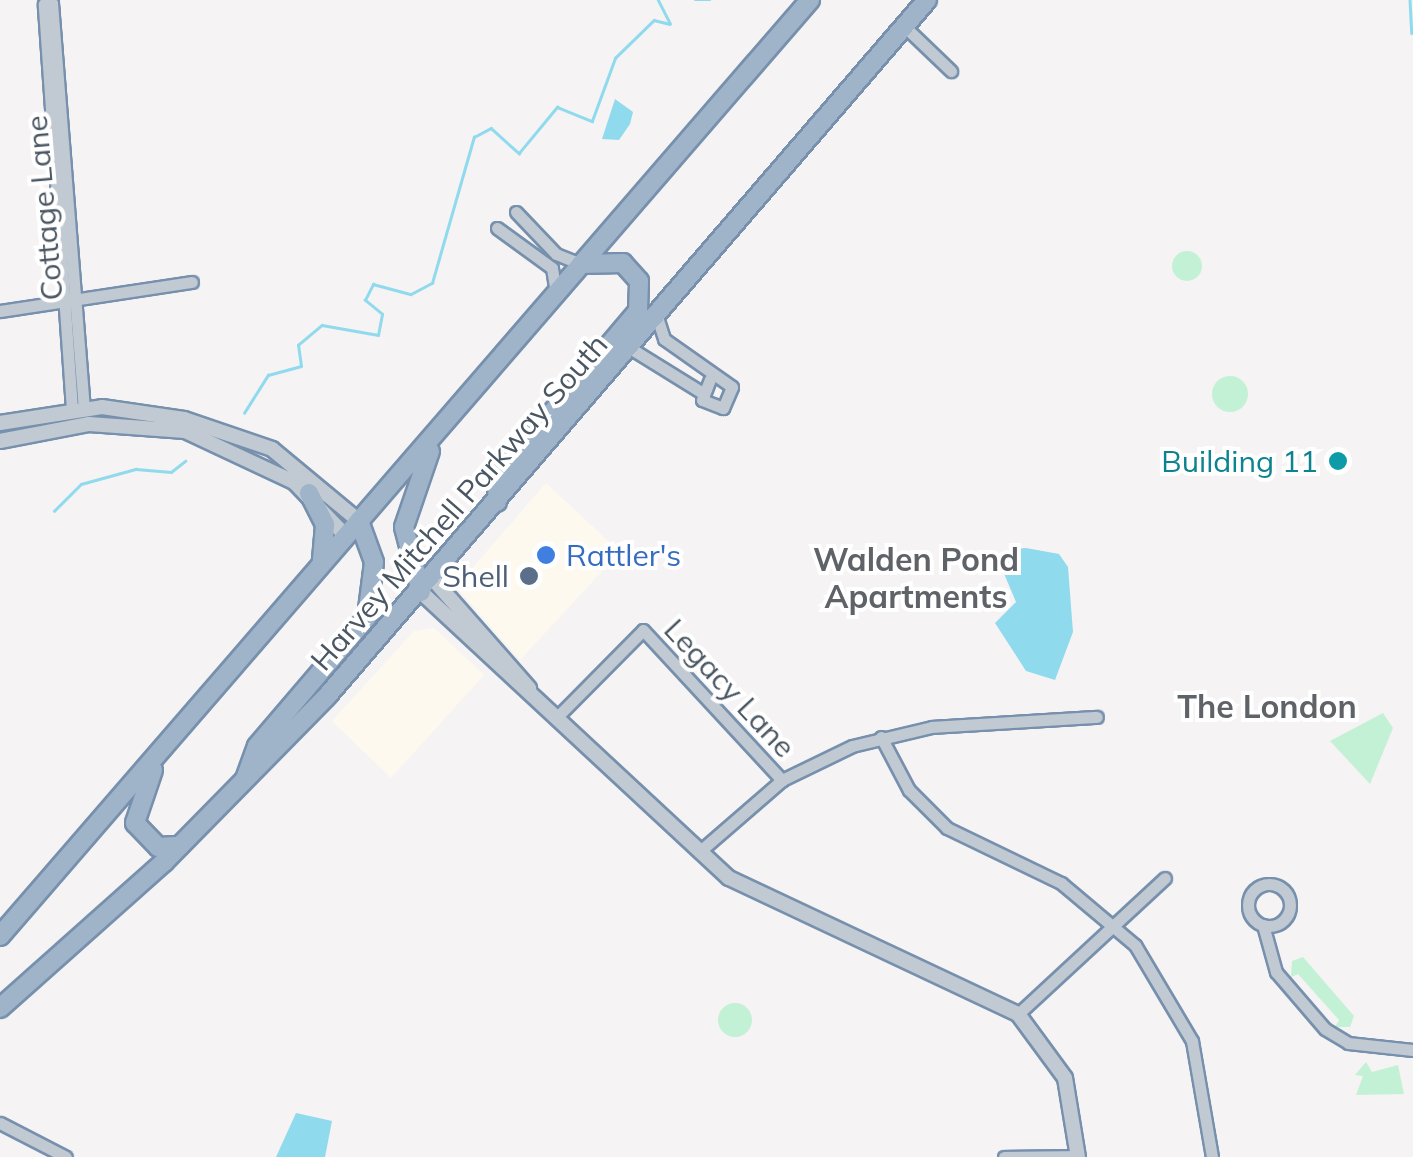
<!DOCTYPE html>
<html>
<head>
<meta charset="utf-8">
<style>
  body { margin:0 }
  #map { position:relative; width:1413px; height:1157px; overflow:hidden; background:#f5f3f3; font-family:Mulish,sans-serif }
  div>[style] { position:absolute }
  .commercial>* { inset:0; background:#fdf9ef }
  .green>* { inset:0; background:#c3f1d5 }
  .round { border-radius:50% }
  .water>* { inset:0; background:#90daee }
  .stream>* { height:2.5px; margin:-1.25px; padding:0 1.25px; transform-origin:1.25px; border-radius:1.25px; background:#90daee }
  .roads { filter:drop-shadow(2px 0 #7690ad) drop-shadow(-2px 0 #7690ad) drop-shadow(0 2px #7690ad) drop-shadow(0 -2px #7690ad) }
  .minor>* { height:11px; margin:-5.5px; padding:0 5.5px; transform-origin:5.5px; border-radius:5.5px; background:#c1cad2 }
  .minor>.ring { margin:-5.5px; padding:0; box-sizing:content-box; background:none; border:11px solid #c1cad2; border-radius:50% }
  .tertiary>* { height:14px; margin:-7px; padding:0 7px; transform-origin:7px; border-radius:7px; background:#c1cad2 }
  .trunk>* { height:18px; margin:-9px; padding:0 9px; transform-origin:9px; border-radius:9px; background:#9fb4c9 }
  .dots>* { width:28px; height:28px; translate:-50% -50%; box-sizing:border-box; border:5px solid #fff; border-radius:50% }
  span { translate:-50% -50%; white-space:nowrap; text-align:center; line-height:1.15; -webkit-text-stroke:8px #fff; paint-order:stroke }
  .street-label { font-size:30px; color:#4a5661 }
  .culture-label { font-size:30px; color:#0d838f }
  .right { translate:-100% -50%; text-align:right }
  .shop-label { font-size:30px; color:#366cbe }
  .left { translate:0 -50%; text-align:left }
  .service-label { font-size:30px; color:#4e5e75 }
  .neighbourhood-label { font-size:32px; color:#5f6368; font-weight:700 }
</style>
</head>
<body>
<div id="map">
  <div class="commercial">
    <div style="clip-path:polygon(546px 483px,620px 552px,520px 660px,456px 587px)"></div>
    <div style="clip-path:polygon(434px 628px,484px 675px,391px 778px,332px 721px,414px 631px)"></div>
  </div>
  <div class="green">
    <div class="round" style="left:1172px;top:251px;width:30px;height:30px"></div>
    <div class="round" style="left:1212px;top:376px;width:36px;height:36px"></div>
    <div style="clip-path:polygon(1383px 713px,1393px 728px,1370px 784px,1330px 741px)"></div>
    <div style="clip-path:polygon(1303px 957px,1354px 1016px,1350px 1027px,1335px 1027px,1339px 1020px,1298px 974px,1291px 977px,1292px 961px)"></div>
    <div class="round" style="left:718px;top:1003px;width:34px;height:34px"></div>
    <div style="clip-path:polygon(1366px 1062px,1372px 1072px,1398px 1065px,1404px 1094px,1356px 1095px,1363px 1076px,1355px 1075px)"></div>
  </div>
  <div class="water">
    <div style="clip-path:polygon(615px 99px,633px 112px,630px 124px,619px 140px,602px 139px)"></div>
    <div style="clip-path:polygon(1026px 548px,1059px 554px,1068px 567px,1073px 632px,1055px 680px,1026px 671px,995px 623px,1016px 602px,1000px 564px,1008px 550px)"></div>
    <div style="clip-path:polygon(296px 1113px,332px 1121px,325px 1157px,276px 1157px)"></div>
  </div>
  <div class="stream">
    <div style="left:695px;top:0;width:15px"></div>
    <div style="left:1410px;top:0;width:33px;rotate:87deg"></div>
    <div style="left:244px;top:413px;width:45px;rotate:-57.7deg"></div>
    <div style="left:268px;top:375px;width:34px;rotate:-15deg"></div>
    <div style="left:301px;top:366px;width:21px;rotate:-98deg"></div>
    <div style="left:298px;top:345px;width:31px;rotate:-40deg"></div>
    <div style="left:322px;top:325px;width:57px;rotate:10.1deg"></div>
    <div style="left:378px;top:335px;width:21px;rotate:-79deg"></div>
    <div style="left:382px;top:314px;width:22px;rotate:-141deg"></div>
    <div style="left:365px;top:300px;width:18px;rotate:-63deg"></div>
    <div style="left:373px;top:284px;width:39px;rotate:15deg"></div>
    <div style="left:411px;top:294px;width:24px;rotate:-28deg"></div>
    <div style="left:432px;top:283px;width:152px;rotate:-74deg"></div>
    <div style="left:474px;top:137px;width:19px;rotate:-28deg"></div>
    <div style="left:491px;top:128px;width:38px;rotate:42deg"></div>
    <div style="left:519px;top:153px;width:60px;rotate:-50.4deg"></div>
    <div style="left:557px;top:107px;width:38px;rotate:22deg"></div>
    <div style="left:592px;top:121px;width:67px;rotate:-69.9deg"></div>
    <div style="left:615px;top:58px;width:54px;rotate:-44.3deg"></div>
    <div style="left:654px;top:20px;width:16px;rotate:14deg"></div>
    <div style="left:670px;top:24px;width:27px;rotate:-117deg"></div>
    <div style="left:54px;top:511px;width:38px;rotate:-45deg"></div>
    <div style="left:81px;top:484px;width:57px;rotate:-15.3deg"></div>
    <div style="left:136px;top:469px;width:35px;rotate:5deg"></div>
    <div style="left:171px;top:472px;width:18px;rotate:-38deg"></div>
  </div>
  <div class="roads">
    <div class="minor">
      <div style="left:902px;top:24px;width:68px;rotate:43.8deg"></div>
      <div style="left:516px;top:212px;width:58px;rotate:46.4deg"></div>
      <div style="left:556px;top:254px;width:27px;rotate:22deg"></div>
      <div style="left:497px;top:228px;width:68px;rotate:36deg"></div>
      <div style="left:552px;top:268px;width:24px;rotate:81deg"></div>
      <div style="left:0;top:311px;width:194px;rotate:-8.6deg"></div>
      <div style="left:657px;top:317px;width:23px;rotate:72deg"></div>
      <div style="left:664px;top:339px;width:83px;rotate:35.2deg"></div>
      <div style="left:732px;top:387px;width:23px;rotate:113deg"></div>
      <div style="left:723px;top:408px;width:22px;rotate:-159deg"></div>
      <div style="left:702px;top:400px;width:22px;rotate:-69deg"></div>
      <div style="left:630px;top:348px;width:84px;rotate:31.8deg"></div>
      <div style="left:72px;top:409px;width:406px;rotate:-94deg"></div>
      <div style="left:44px;top:4px;width:8px;rotate:-7deg"></div>
      <div style="left:52px;top:3px;width:406px;rotate:85.5deg"></div>
      <div style="left:557px;top:717px;width:122px;rotate:-45.3deg"></div>
      <div style="left:643px;top:630px;width:205px;rotate:47.2deg"></div>
      <div style="left:881px;top:737px;width:60px;rotate:62.2deg"></div>
      <div style="left:909px;top:790px;width:54px;rotate:45deg"></div>
      <div style="left:947px;top:828px;width:127px;rotate:25.8deg"></div>
      <div style="left:1061px;top:883px;width:97px;rotate:40deg"></div>
      <div style="left:1135px;top:945px;width:112px;rotate:59.3deg"></div>
      <div style="left:1192px;top:1041px;width:118px;rotate:80.2deg"></div>
      <div style="left:699px;top:852px;width:110px;rotate:-40.9deg"></div>
      <div style="left:782px;top:780px;width:78px;rotate:-25.9deg"></div>
      <div style="left:852px;top:746px;width:82px;rotate:-13.4deg"></div>
      <div style="left:932px;top:727px;width:165px;rotate:-3.5deg"></div>
      <div class="ring" style="left:1248px;top:884px;width:31px;height:31px"></div>
      <div style="left:1263px;top:925px;width:49px;rotate:74.5deg"></div>
      <div style="left:1276px;top:972px;width:75px;rotate:49.3deg"></div>
      <div style="left:1325px;top:1029px;width:27px;rotate:31deg"></div>
      <div style="left:1348px;top:1043px;width:65px;rotate:6.1deg"></div>
      <div style="left:1018px;top:1014px;width:200px;rotate:-42.8deg"></div>
      <div style="left:0;top:1123px;width:74px;rotate:27.3deg"></div>
      <div style="left:1004px;top:1157px;width:74px;rotate:-0.8deg"></div>
    </div>
    <div class="tertiary">
      <div style="left:0;top:423px;width:103px;rotate:-8.9deg"></div>
      <div style="left:102px;top:407px;width:83px;rotate:8.3deg"></div>
      <div style="left:184px;top:419px;width:93px;rotate:18.8deg"></div>
      <div style="left:272px;top:449px;width:113px;rotate:39.6deg"></div>
      <div style="left:0;top:441px;width:91px;rotate:-10.8deg"></div>
      <div style="left:89px;top:424px;width:96px;rotate:4.2deg"></div>
      <div style="left:185px;top:431px;width:120px;rotate:25.1deg"></div>
      <div style="left:294px;top:482px;width:75px;rotate:46.1deg"></div>
      <div style="left:432px;top:578px;width:147px;rotate:48.6deg"></div>
      <div style="left:421px;top:592px;width:420px;rotate:42.9deg"></div>
      <div style="left:729px;top:878px;width:319px;rotate:25.2deg"></div>
      <div style="left:1018px;top:1014px;width:79px;rotate:53.7deg"></div>
      <div style="left:1065px;top:1078px;width:80px;rotate:80.7deg"></div>
    </div>
    <div class="trunk">
      <div style="left:309px;top:493px;width:36px;rotate:63deg"></div>
      <div style="left:325px;top:525px;width:38px;rotate:95deg"></div>
      <div style="left:497px;top:502px;width:26px;rotate:-88deg"></div>
      <div style="left:498px;top:476px;width:216px;rotate:-49.7deg"></div>
      <div style="left:638px;top:311px;width:30px;rotate:-88deg"></div>
      <div style="left:639px;top:281px;width:24px;rotate:-132deg"></div>
      <div style="left:623px;top:263px;width:42px;rotate:178.6deg"></div>
      <div style="left:421px;top:592px;width:67px;rotate:-104.7deg"></div>
      <div style="left:404px;top:527px;width:80px;rotate:-71.1deg"></div>
      <div style="left:153px;top:770px;width:56px;rotate:108.8deg"></div>
      <div style="left:135px;top:823px;width:33px;rotate:46deg"></div>
      <div style="left:158px;top:847px;width:22px;rotate:-3deg"></div>
      <div style="left:245px;top:779px;width:35px;rotate:-70deg"></div>
      <div style="left:257px;top:746px;width:170px;rotate:-49.5deg"></div>
      <div style="left:367px;top:617px;width:55px;rotate:-82.7deg"></div>
      <div style="left:374px;top:562px;width:44px;rotate:-110.1deg"></div>
      <div style="left:0;top:936px;width:1238px;rotate:-49.13deg"></div>
      <div style="left:0;top:1008px;width:220px;rotate:-41.7deg"></div>
      <div style="left:164px;top:862px;width:233px;rotate:-45.5deg"></div>
      <div style="left:327px;top:696px;width:919px;rotate:-49.24deg"></div>
    </div>
  </div>
  <div class="dots">
    <div style="left:1338px;top:461px;background:#0f9aa8"></div>
    <div style="left:546px;top:555px;background:#3f7fe0"></div>
    <div style="left:529px;top:576px;background:#5c6f8a"></div>
  </div>
  <div class="street-label">
    <span style="left:44px;top:208px;rotate:-95deg">Cottage Lane</span>
    <span style="left:459px;top:502px;rotate:-49deg">Harvey Mitchell Parkway South</span>
    <span style="left:730px;top:688px;rotate:47deg">Legacy Lane</span>
  </div>
  <div class="culture-label">
    <span class="right" style="left:1318px;top:461px">Building 11</span>
  </div>
  <div class="shop-label">
    <span class="left" style="left:566px;top:555px">Rattler's</span>
  </div>
  <div class="service-label">
    <span class="right" style="left:509px;top:576px">Shell</span>
  </div>
  <div class="neighbourhood-label">
    <span style="left:916px;top:578px">Walden Pond<br>Apartments</span>
    <span style="left:1267px;top:706px">The London</span>
  </div>
</div>
</body>
</html>
